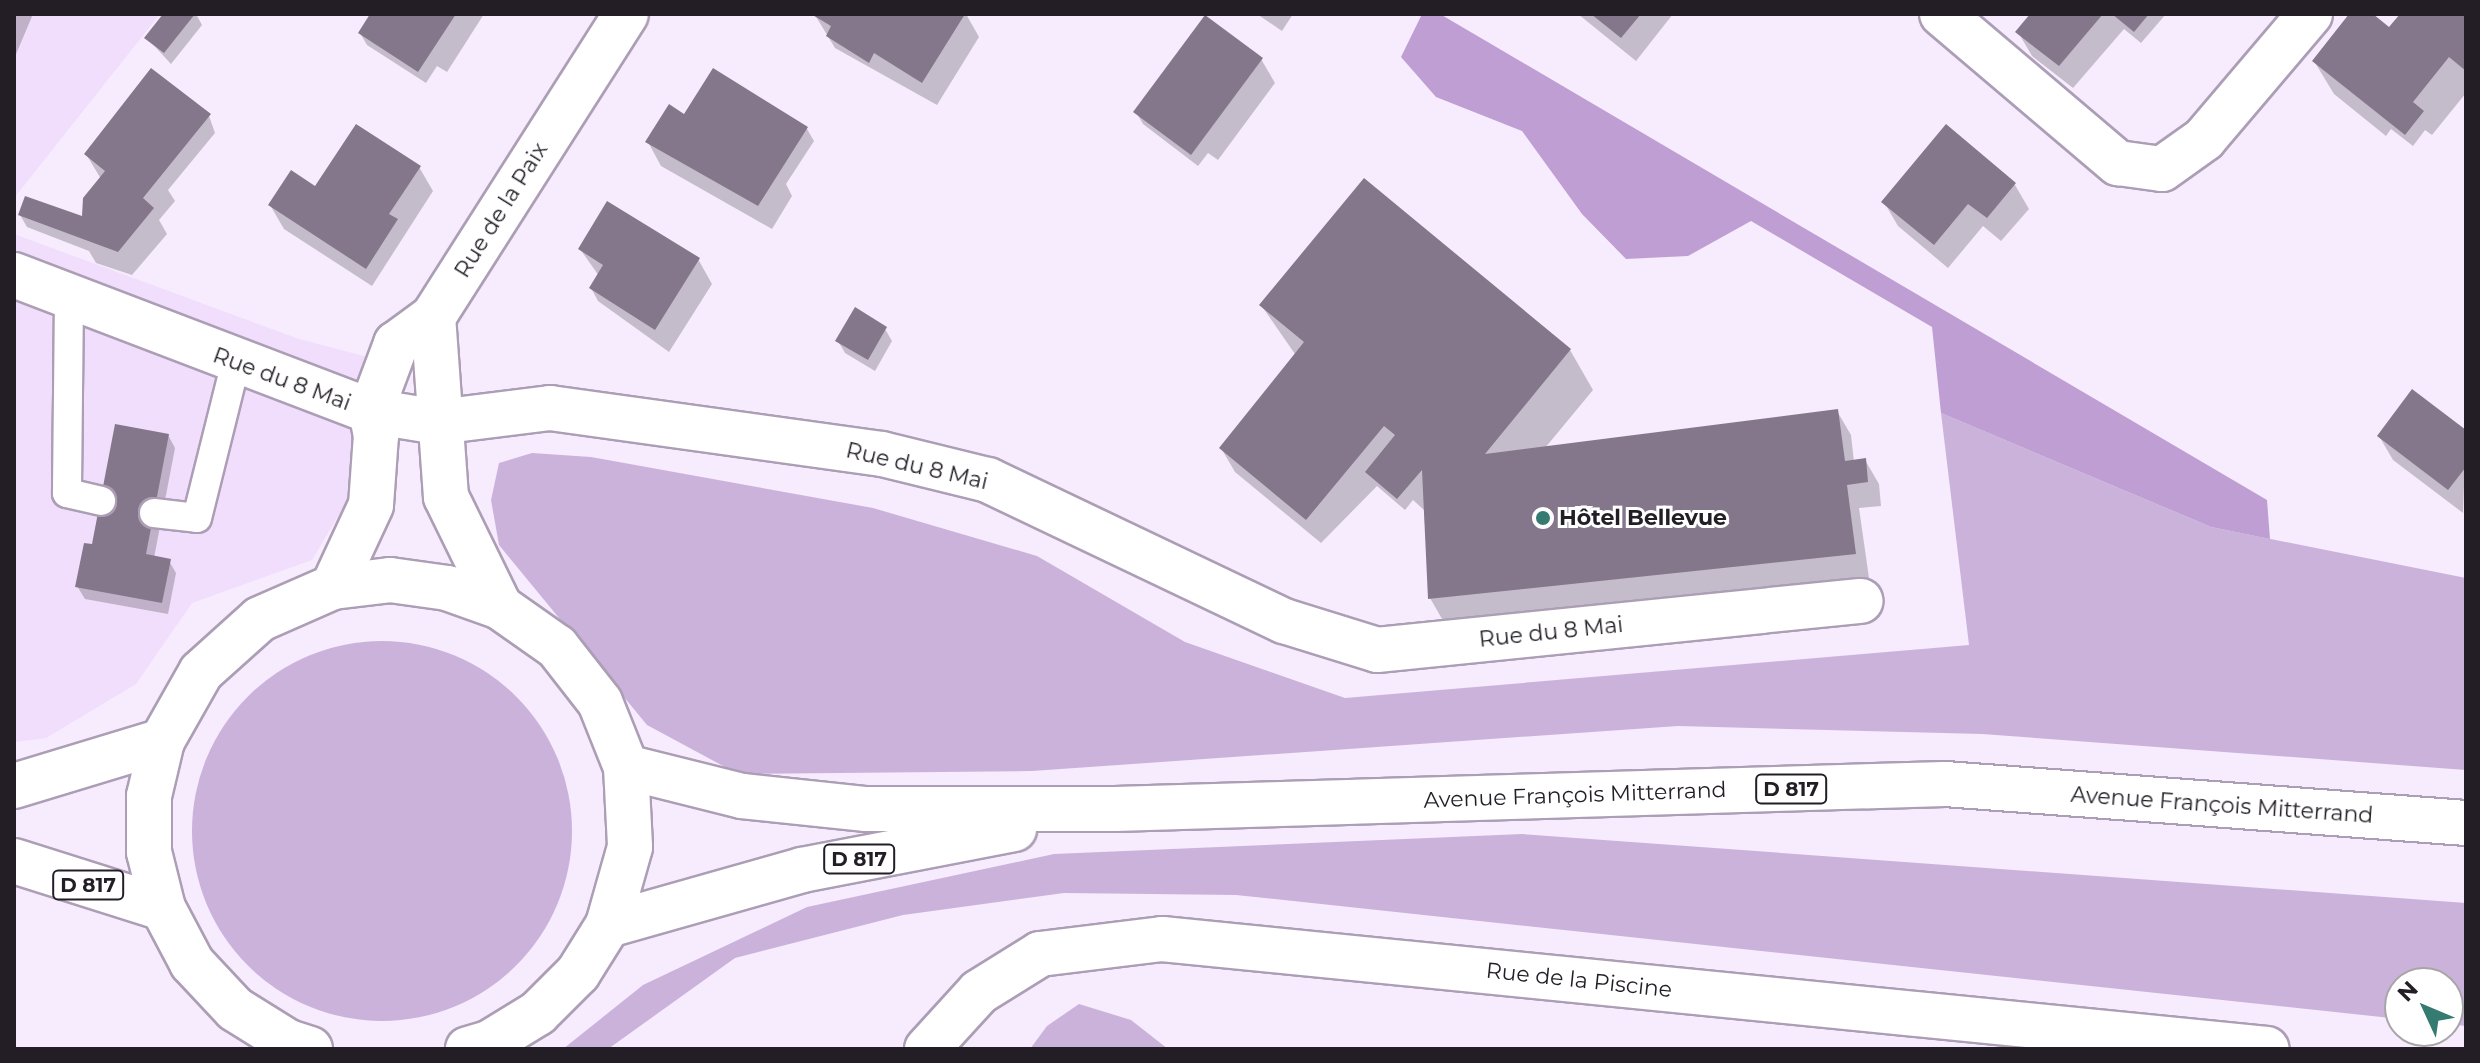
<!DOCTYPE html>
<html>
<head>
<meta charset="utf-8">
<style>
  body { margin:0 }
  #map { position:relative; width:2480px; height:1063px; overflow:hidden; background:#f7ebfe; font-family:Montserrat,sans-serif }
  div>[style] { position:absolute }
  .built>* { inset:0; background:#f0defc }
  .green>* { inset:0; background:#cbb2db }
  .round { border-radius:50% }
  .forest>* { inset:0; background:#bf9fd3 }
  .shadow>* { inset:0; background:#0003 }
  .building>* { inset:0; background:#84778c }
  .roads { filter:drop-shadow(2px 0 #ac9eb5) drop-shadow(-2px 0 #ac9eb5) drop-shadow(0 2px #ac9eb5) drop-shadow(0 -2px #ac9eb5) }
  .lane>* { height:28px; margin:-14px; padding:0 14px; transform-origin:14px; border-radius:14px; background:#fff }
  .street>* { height:44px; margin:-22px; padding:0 22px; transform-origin:22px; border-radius:22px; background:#fff }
  .primary>* { height:44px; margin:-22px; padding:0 22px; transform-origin:22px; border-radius:22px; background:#fff }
  .dots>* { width:22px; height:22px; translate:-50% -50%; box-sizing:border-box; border:4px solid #fff; border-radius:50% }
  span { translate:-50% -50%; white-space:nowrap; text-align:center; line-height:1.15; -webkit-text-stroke:6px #fff; paint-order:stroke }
  .shield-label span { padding:2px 6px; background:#fff; border:2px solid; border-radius:6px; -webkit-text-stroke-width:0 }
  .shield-label { font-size:20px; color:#231e26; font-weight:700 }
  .street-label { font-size:22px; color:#231e26 }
  .poi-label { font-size:22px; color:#231e26; font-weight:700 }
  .left { translate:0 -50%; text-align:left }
  .frame { position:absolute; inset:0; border:16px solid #231e26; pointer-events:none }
  .north { position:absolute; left:2384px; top:967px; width:80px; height:80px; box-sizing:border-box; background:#fff; border:2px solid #a7a5a8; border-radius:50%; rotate:314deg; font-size:22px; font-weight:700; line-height:32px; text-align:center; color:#231e26 }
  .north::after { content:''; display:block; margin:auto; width:28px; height:36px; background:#357b71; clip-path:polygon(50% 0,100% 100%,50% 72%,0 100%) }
</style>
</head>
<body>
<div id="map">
  <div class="built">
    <div style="clip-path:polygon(14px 14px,160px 14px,14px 198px)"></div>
    <div style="clip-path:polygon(14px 234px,299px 339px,390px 363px,356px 486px,312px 560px,192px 603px,136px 684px,46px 738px,14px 742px)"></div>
  </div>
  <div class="green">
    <div style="clip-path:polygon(1941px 413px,2211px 527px,2466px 578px,2466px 770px,1982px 734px,1678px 726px,1032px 771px,738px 774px,647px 725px,499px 545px,491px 500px,499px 463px,532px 453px,591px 457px,873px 508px,1037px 556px,1185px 642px,1345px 698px,1969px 645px)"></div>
    <div class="round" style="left:192px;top:641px;width:380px;height:380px"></div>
    <div style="clip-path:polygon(1522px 834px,2466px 903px,2466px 1026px,2448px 1024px,2448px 983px,2400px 983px,2400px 1019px,1236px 895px,1064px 893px,903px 915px,735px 958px,608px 1049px,563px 1049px,643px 985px,807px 907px,1054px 854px)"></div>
    <div style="clip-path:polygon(1079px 1004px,1131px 1020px,1168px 1049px,1030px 1049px,1047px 1026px)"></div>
  </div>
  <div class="forest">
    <div style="clip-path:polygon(1422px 14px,1440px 14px,2267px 500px,2270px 539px,2211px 527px,1941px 413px,1932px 327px,1751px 221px,1688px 256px,1626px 259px,1582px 214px,1522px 131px,1436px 97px,1401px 57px)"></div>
  </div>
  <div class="shadow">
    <div style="clip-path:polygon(14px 14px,33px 14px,14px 59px)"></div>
    <div style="clip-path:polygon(166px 14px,196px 14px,202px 25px,171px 64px,147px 38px)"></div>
    <div style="clip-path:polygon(373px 14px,484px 14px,447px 72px,437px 66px,426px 83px,367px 45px,360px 33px)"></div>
    <div style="clip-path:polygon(966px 14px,979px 37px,937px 105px,835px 48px,815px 15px)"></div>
    <div style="clip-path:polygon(1257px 14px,1293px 14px,1282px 31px)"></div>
    <div style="clip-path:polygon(1578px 14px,1673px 14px,1636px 61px)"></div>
    <div style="clip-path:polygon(2033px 14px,2166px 14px,2141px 43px,2124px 29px,2073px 88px,2032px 56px,2018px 32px)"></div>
    <div style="clip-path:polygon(2352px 14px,2369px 14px,2390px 30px,2402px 14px,2466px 14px,2466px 93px,2432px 135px,2425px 130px,2413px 146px,2391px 129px,2386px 136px,2334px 94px,2314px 61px)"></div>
    <div style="clip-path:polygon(1261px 59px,1275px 83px,1218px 160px,1208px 153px,1198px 166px,1143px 124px,1136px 112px)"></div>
    <div style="clip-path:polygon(714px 71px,807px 129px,814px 141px,786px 184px,792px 196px,772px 229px,661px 166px,648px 142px,684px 116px)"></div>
    <div style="clip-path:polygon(209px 116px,215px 133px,168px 190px,175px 201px,159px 220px,167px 234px,132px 275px,96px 263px,89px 251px,27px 227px,20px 215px,83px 218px,101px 179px,86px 154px)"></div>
    <div style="clip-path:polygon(1946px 127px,2015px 185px,2029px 209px,2001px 241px,1983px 226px,1948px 268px,1898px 226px,1884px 202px)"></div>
    <div style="clip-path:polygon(419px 167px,433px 191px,372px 286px,284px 229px,270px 205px,316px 189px)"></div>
    <div style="clip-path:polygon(580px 249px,698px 259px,712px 284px,669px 352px,598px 301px,591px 288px,599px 276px)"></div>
    <div style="clip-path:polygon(1261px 305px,1570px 350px,1593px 390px,1545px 448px,1837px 411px,1851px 435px,1854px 462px,1865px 460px,1879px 484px,1881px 506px,1859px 508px,1869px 578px,1453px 638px,1430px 598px,1424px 510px,1413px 500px,1405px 510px,1377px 486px,1321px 543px,1235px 472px,1221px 448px,1295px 354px)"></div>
    <div style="clip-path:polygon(885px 329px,892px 341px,875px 371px,845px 353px,838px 341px)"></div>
    <div style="clip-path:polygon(2466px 433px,2463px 513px,2393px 460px,2379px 436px)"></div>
    <div style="clip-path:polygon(168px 435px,175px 448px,154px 558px,169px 561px,176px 573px,168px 614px,85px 599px,77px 586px,94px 546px)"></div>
  </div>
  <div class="building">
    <div style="clip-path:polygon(163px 14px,195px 14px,164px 53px,144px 38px)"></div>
    <div style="clip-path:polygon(370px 14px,456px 14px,418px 72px,358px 33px)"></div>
    <div style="clip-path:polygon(811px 14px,965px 14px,922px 83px,874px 53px,869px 63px,826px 36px,831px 26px)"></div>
    <div style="clip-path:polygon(1591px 14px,1641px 14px,1621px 38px)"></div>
    <div style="clip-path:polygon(2030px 14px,2103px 14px,2059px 66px,2015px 32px)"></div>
    <div style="clip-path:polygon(2112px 14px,2149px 14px,2134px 32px)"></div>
    <div style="clip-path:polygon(2349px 14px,2373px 14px,2389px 27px,2400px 14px,2466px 14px,2466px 71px,2449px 57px,2413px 102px,2424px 111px,2405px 135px,2312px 61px)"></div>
    <div style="clip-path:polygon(1205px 15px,1263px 58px,1191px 155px,1133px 112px)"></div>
    <div style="clip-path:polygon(151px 68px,211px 114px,143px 198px,154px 208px,118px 252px,18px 215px,25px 196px,82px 216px,83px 198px,105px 171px,84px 154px)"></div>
    <div style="clip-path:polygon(713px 68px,808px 127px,758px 206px,645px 142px,669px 104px,684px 114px)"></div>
    <div style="clip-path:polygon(356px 124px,421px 166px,389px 214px,398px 219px,366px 269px,268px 205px,291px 170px,315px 186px)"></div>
    <div style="clip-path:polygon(1946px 124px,2016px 183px,1987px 218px,1968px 204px,1934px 245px,1881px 202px)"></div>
    <div style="clip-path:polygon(1364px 178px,1571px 349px,1485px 454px,1838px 409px,1845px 461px,1866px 458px,1868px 482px,1847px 485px,1856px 554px,1428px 599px,1422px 470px,1397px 499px,1365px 472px,1395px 435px,1384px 426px,1306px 520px,1219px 448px,1304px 342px,1259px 305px)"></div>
    <div style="clip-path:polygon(607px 201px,700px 258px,655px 330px,589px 288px,603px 265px,578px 249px)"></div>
    <div style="clip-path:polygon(855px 307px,887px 327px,868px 360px,835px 341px)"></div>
    <div style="clip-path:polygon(2412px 389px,2466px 430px,2466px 467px,2448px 490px,2377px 436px)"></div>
    <div style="clip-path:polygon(115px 424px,169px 434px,146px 554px,171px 559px,162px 603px,75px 587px,84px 543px,92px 544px)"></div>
  </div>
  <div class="roads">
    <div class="lane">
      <div style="left:69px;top:298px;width:195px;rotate:90.6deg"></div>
      <div style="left:67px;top:493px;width:35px;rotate:13deg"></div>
      <div style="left:154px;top:513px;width:43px;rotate:6.6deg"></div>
      <div style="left:197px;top:518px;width:161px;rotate:-76deg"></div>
    </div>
    <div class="street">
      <div style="left:1942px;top:14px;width:231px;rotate:40.3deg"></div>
      <div style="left:2118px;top:163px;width:44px;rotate:7.8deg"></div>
      <div style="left:2162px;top:169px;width:52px;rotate:-35.5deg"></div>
      <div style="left:2204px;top:139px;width:164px;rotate:-49.7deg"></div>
      <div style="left:14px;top:275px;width:382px;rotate:20.9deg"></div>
      <div style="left:371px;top:411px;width:68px;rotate:9.3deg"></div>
      <div style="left:438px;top:422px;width:113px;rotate:-7.1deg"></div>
      <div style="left:550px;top:408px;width:335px;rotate:7.9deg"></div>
      <div style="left:882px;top:454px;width:109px;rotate:13.8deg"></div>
      <div style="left:988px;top:480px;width:328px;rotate:25.5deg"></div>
      <div style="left:1284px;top:621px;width:97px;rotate:17.3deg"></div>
      <div style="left:1377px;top:650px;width:486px;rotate:-5.8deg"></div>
      <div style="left:333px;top:587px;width:90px;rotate:-65.1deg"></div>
      <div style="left:371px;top:505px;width:69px;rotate:-85.9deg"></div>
      <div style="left:376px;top:436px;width:25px;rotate:-101deg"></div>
      <div style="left:371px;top:411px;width:72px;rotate:-69.5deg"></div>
      <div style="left:396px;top:344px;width:46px;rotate:-36.1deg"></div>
      <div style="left:500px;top:607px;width:123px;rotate:-116.1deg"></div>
      <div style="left:446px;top:497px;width:180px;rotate:-94.1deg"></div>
      <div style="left:433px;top:317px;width:359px;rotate:-57.5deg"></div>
      <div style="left:927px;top:1049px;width:77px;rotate:-47.6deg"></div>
      <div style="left:979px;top:992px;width:72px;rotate:-31.9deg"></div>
      <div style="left:1040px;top:954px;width:123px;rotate:-7deg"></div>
      <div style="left:1162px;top:939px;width:1110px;rotate:5.68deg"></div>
    </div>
    <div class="primary">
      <div style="left:626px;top:767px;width:120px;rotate:14deg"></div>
      <div style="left:742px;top:796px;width:125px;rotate:6deg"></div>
      <div style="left:866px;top:809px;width:249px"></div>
      <div style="left:1115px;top:809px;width:830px;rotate:-1.73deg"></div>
      <div style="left:1945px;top:784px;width:522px;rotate:4.28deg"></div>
      <div style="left:14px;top:786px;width:155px;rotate:-16.9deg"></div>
      <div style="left:14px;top:861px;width:156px;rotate:17.5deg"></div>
      <div style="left:608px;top:925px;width:202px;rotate:-15.8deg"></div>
      <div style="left:802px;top:870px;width:216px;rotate:-10.9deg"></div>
      <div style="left:310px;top:1049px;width:23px;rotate:-162deg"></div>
      <div style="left:288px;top:1042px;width:62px;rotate:-148.1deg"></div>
      <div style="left:235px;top:1009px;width:63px;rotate:-133.1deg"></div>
      <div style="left:192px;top:963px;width:62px;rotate:-117.8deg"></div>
      <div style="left:163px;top:908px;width:58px;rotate:-104deg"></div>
      <div style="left:149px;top:852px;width:56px;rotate:-90deg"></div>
      <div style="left:149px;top:796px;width:57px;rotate:-76.7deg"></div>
      <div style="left:162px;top:741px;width:79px;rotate:-60.5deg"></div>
      <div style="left:201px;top:672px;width:79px;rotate:-41.9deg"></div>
      <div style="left:260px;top:619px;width:80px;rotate:-23.7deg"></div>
      <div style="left:333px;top:587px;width:57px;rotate:-7deg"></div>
      <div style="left:390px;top:580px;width:58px;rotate:8deg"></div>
      <div style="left:447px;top:588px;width:56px;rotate:19.7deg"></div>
      <div style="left:500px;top:607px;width:70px;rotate:35.1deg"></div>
      <div style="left:557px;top:647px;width:70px;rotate:52deg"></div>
      <div style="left:600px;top:702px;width:70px;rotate:68.2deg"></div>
      <div style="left:626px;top:767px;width:80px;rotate:87.1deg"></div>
      <div style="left:630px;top:847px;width:81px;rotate:105.8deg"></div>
      <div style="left:608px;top:925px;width:57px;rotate:122deg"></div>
      <div style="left:578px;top:973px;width:57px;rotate:135deg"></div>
      <div style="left:538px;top:1013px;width:57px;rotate:148.5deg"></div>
      <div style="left:489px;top:1043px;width:22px;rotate:164deg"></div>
    </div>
  </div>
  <div class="dots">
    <div style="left:1543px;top:518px;background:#357b71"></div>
  </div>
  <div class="shield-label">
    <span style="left:1791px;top:789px">D 817</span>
    <span style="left:859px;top:859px">D 817</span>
    <span style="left:88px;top:885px">D 817</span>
  </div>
  <div class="street-label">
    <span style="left:501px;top:210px;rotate:-58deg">Rue de la Paix</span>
    <span style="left:282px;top:379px;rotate:20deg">Rue du 8 Mai</span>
    <span style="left:917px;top:466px;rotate:13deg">Rue du 8 Mai</span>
    <span style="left:1551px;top:632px;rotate:-6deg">Rue du 8 Mai</span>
    <span style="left:1575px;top:795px;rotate:-2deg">Avenue François Mitterrand</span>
    <span style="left:2222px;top:805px;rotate:4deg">Avenue François Mitterrand</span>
    <span style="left:1579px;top:980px;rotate:6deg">Rue de la Piscine</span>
  </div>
  <div class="poi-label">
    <span class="left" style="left:1559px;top:518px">Hôtel Bellevue</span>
  </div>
  <div class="frame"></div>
  <div class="north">N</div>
</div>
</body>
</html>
